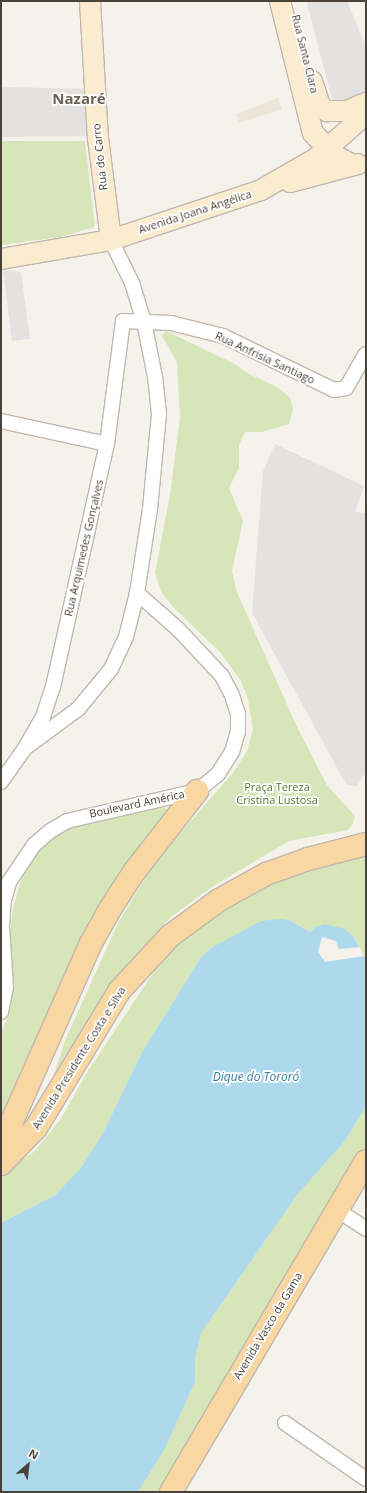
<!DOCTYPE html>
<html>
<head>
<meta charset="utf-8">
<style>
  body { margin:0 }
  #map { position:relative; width:367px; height:1493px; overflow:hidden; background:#f5f2ec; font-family:"Open Sans",sans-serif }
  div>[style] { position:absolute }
  .education>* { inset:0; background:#ede5d7 }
  .green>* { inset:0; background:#d6e6b8 }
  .parking>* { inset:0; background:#e4e2e0 }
  .water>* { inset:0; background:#aed9ec }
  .pier>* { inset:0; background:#f5f2ec }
  .roads { filter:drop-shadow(1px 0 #c0b8af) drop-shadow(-1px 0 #c0b8af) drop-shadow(0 1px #c0b8af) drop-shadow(0 -1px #c0b8af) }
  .street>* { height:14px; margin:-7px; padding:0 7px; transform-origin:7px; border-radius:7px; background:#fff }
  .secondary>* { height:20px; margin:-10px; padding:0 10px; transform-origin:10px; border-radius:10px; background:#fbecd0 }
  .primary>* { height:22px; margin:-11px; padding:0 11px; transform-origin:11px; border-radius:11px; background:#f8d7a3 }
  span { translate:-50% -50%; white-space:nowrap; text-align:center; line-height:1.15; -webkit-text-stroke:3.5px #fff; paint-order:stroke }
  .street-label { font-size:11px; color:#49423a }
  .park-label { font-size:11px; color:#537830 }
  .water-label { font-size:12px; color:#357d9f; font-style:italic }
  .district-label { font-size:15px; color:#6b5f52; font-weight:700 }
  .frame { position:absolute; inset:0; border:2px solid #49423a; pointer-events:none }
  .north { position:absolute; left:8px; top:1445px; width:40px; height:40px; -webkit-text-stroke:3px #fff; paint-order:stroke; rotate:28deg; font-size:11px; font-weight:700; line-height:16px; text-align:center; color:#49423a }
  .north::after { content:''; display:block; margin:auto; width:14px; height:18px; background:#49423a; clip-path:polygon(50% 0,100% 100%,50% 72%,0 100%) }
</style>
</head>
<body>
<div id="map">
  <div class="education">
    <div style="clip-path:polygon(278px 98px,282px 109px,239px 123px,236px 114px)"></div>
  </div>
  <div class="green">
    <div style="clip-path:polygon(1px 141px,85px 141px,95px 227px,60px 237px,1px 245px)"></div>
    <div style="clip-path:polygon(166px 331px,235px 364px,249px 374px,279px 388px,290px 398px,293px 409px,289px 424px,262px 432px,245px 432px,239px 445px,239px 468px,229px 488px,243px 521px,232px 571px,236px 590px,297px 727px,327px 785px,355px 816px,353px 823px,348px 830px,289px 841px,212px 887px,172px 916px,138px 953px,100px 1003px,64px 1067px,52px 1080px,66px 1038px,119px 921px,157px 859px,233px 773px,247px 751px,253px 730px,248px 699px,241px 681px,220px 652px,175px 609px,162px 593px,155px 573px,170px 495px,180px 418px,177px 362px,162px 336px)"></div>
    <div style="clip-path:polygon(163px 806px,168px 811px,167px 816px,1px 1130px,1px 1034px,9px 1013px,13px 990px,10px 936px,13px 908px,21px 880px,38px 852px,66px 826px)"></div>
    <div style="clip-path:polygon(366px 850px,366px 959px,353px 936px,345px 929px,315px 927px,310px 932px,289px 920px,211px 948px,201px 957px,141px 1054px,103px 1133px,80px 1169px,55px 1195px,1px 1223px,1px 1175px,35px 1151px,60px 1120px,88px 1071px,157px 967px,197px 926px,246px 889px)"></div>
    <div style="clip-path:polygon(366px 1106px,366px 1152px,159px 1492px,138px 1492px,164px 1449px,195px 1382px,195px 1359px,201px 1333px,297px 1195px,345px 1141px)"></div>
  </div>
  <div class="parking">
    <div style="clip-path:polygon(312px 1px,347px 1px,366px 47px,366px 92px,338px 103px,332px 99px,307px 3px)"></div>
    <div style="clip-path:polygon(1px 87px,95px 89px,98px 136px,1px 137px)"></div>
    <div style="clip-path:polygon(3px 270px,21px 272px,30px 339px,12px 341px)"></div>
    <div style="clip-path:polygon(275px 444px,364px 486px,355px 512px,366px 513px,366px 772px,357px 786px,346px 784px,252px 613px,263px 471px)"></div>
  </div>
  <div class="water">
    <div style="clip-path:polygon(281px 919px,289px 920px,310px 932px,315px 927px,325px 924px,345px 929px,353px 936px,366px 959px,366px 1106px,345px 1141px,297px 1195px,201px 1333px,195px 1359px,195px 1382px,164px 1450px,138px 1492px,1px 1492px,1px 1223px,55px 1195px,80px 1169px,103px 1133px,141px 1054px,201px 957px,211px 948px,261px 921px)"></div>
  </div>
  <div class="pier">
    <div style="clip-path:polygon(322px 937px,336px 941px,339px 949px,360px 947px,364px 956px,325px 962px,318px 952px)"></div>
  </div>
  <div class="roads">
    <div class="street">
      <div style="left:1px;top:421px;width:108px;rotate:12.2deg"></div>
      <div style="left:29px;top:745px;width:61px;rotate:-36.3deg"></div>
      <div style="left:78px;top:709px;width:52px;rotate:-50.5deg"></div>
      <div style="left:111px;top:669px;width:35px;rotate:-65deg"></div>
      <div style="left:126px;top:637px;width:45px;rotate:-76deg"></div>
      <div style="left:137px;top:593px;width:85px;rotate:-81.2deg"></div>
      <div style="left:150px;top:509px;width:95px;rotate:-84.6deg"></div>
      <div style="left:159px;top:414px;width:37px;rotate:-96deg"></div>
      <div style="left:155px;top:377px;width:56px;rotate:-101.3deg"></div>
      <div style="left:144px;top:322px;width:39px;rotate:-107deg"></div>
      <div style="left:133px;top:285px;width:50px;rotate:-116.1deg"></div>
      <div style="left:1px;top:782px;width:42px;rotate:-54.8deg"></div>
      <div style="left:25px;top:748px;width:36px;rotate:-60deg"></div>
      <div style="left:43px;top:717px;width:32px;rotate:-72deg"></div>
      <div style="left:53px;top:687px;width:249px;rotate:-77.5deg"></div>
      <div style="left:107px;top:444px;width:124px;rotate:-82.6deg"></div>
      <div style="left:123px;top:321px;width:48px;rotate:2.4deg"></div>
      <div style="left:171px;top:323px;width:54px;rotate:14deg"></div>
      <div style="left:223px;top:336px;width:123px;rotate:25.9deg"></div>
      <div style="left:334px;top:390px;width:12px;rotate:-9deg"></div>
      <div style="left:346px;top:388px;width:39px;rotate:-60deg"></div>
      <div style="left:1px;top:1012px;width:25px;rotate:-79deg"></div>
      <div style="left:6px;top:987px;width:61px;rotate:-93.8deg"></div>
      <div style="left:2px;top:926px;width:26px;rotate:-86deg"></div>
      <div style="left:4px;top:900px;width:19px;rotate:-74deg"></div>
      <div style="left:9px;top:882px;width:45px;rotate:-56deg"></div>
      <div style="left:34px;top:845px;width:21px;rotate:-41deg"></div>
      <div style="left:50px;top:831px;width:20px;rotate:-30deg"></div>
      <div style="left:67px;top:821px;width:133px;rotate:-13deg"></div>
      <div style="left:197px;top:791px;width:27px;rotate:-39deg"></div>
      <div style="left:218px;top:774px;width:26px;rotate:-58deg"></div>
      <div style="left:232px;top:752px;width:22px;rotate:-74deg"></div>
      <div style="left:238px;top:731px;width:17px;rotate:-90deg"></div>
      <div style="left:238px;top:714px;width:20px;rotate:-108deg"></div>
      <div style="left:232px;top:695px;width:21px;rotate:-118deg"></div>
      <div style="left:222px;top:676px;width:64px;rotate:-133.1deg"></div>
      <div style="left:178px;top:629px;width:55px;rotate:-138.7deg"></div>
      <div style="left:337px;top:1210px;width:35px;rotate:33deg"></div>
      <div style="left:285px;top:1423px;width:98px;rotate:34.7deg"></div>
    </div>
    <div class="secondary">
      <div style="left:90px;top:1px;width:137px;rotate:86.7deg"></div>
      <div style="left:98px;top:138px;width:103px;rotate:82.7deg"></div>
      <div style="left:280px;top:1px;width:136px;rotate:76deg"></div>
      <div style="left:313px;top:133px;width:30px;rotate:46deg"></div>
      <div style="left:334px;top:155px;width:21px;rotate:28deg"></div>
      <div style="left:312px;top:81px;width:26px;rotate:72deg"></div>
      <div style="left:320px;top:106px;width:9px;rotate:36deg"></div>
      <div style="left:327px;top:111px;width:20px"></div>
      <div style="left:347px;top:111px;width:21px;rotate:-23deg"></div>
      <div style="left:290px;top:182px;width:70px;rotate:-14.8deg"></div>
      <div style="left:1px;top:259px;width:112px;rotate:-9.8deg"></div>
      <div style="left:111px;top:240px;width:158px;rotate:-18.4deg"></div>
      <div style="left:261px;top:190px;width:62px;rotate:-29.9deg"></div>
      <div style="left:315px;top:159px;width:68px;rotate:-41.4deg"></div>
    </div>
    <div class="primary">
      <div style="left:1px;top:1146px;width:220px;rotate:-66.1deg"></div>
      <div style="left:90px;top:945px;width:41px;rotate:-60.9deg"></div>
      <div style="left:110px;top:909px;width:44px;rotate:-57deg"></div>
      <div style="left:134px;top:872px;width:103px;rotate:-52.1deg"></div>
      <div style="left:1px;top:1164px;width:50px;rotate:-45.8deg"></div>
      <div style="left:36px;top:1128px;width:162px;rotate:-58.7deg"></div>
      <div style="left:120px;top:990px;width:74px;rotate:-47.2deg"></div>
      <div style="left:170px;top:936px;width:61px;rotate:-36.3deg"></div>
      <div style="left:219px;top:900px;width:54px;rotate:-29deg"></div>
      <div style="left:266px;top:874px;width:45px;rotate:-19.7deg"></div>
      <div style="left:308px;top:859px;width:60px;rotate:-14.5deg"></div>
      <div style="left:171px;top:1492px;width:384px;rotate:-59.5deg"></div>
    </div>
  </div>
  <div class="street-label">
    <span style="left:305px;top:54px;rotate:76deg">Rua Santa Clara</span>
    <span style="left:100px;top:157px;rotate:-96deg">Rua do Carro</span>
    <span style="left:195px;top:212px;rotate:-18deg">Avenida Joana Angélica</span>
    <span style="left:265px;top:358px;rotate:25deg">Rua Anfrisia Santiago</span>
    <span style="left:84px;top:548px;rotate:-77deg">Rua Arquimedes Gonçalves</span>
    <span style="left:137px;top:804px;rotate:-12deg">Boulevard América</span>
    <span style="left:79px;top:1058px;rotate:-58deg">Avenida Presidente Costa e Silva</span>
    <span style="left:268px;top:1326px;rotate:-59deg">Avenida Vasco da Gama</span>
  </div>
  <div class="park-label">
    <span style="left:277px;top:794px">Praça Tereza<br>Cristina Lustosa</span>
  </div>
  <div class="water-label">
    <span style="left:256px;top:1077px">Dique do Tororó</span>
  </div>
  <div class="district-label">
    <span style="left:79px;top:99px">Nazaré</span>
  </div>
  <div class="frame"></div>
  <div class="north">N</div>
</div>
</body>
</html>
